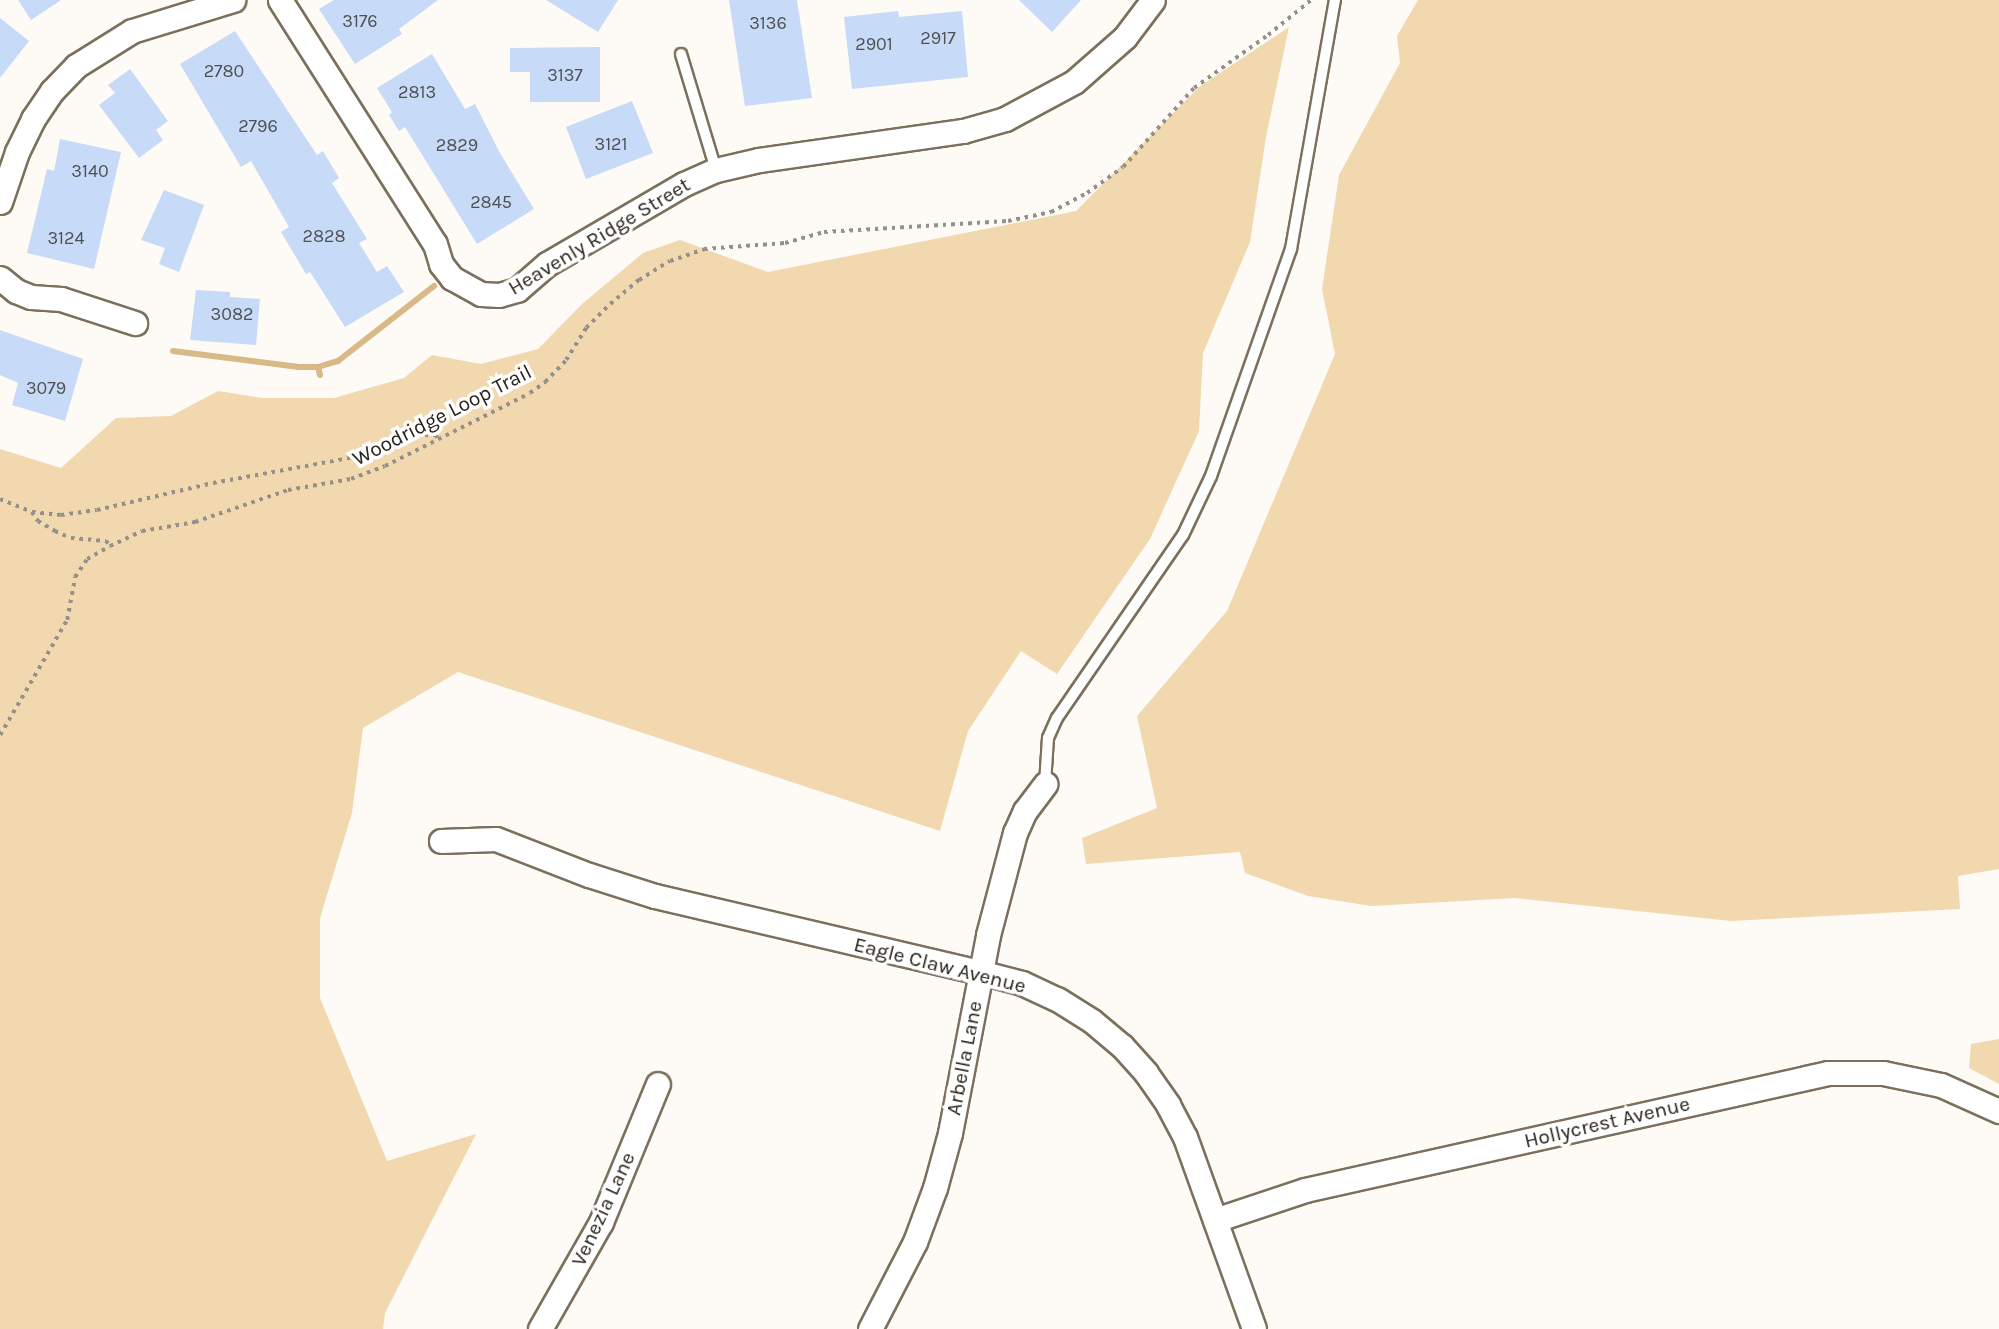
<!DOCTYPE html>
<html>
<head>
<meta charset="utf-8">
<style>
  body { margin:0 }
  #map { position:relative; width:1999px; height:1329px; overflow:hidden; background:#fefbf7; font-family:Karla,sans-serif }
  div>[style] { position:absolute }
  .green>* { inset:0; background:#f2d8ae }
  .stream>* { height:6px; margin:-3px; padding:0 3px; transform-origin:3px; border-radius:3px; background:#d8b987 }
  .building>* { inset:0; background:#c7daf7 }
  .path>* { height:3.5px; margin-top:-1.75px; transform-origin:0; background:repeating-linear-gradient(90deg,#94908a 0 3.5px,transparent 0 8.5px) }
  .roads { filter:drop-shadow(2px 0 #7c705d) drop-shadow(-2px 0 #7c705d) drop-shadow(0 2px #7c705d) drop-shadow(0 -2px #7c705d) }
  .lane>* { height:10px; margin:-5px; padding:0 5px; transform-origin:5px; border-radius:5px; background:#fff }
  .street>* { height:23px; margin:-11.5px; padding:0 11.5px; transform-origin:11.5px; border-radius:11.5px; background:#fff }
  span { translate:-50% -50%; white-space:nowrap; text-align:center; line-height:1.15; -webkit-text-stroke:7px #fff; paint-order:stroke }
  .number-label { font-size:18px; color:#4f5051 }
  .number-label span { -webkit-text-stroke-width:0 }
  .street-label { font-size:21px; color:#27221a }
</style>
</head>
<body>
<div id="map">
  <div class="green">
    <div style="clip-path:polygon(1418px 0,1999px 0,1999px 869px,1958px 876px,1960px 909px,1731px 921px,1515px 898px,1371px 906px,1308px 896px,1245px 873px,1240px 852px,1086px 864px,1082px 838px,1157px 808px,1137px 716px,1227px 611px,1335px 354px,1322px 289px,1339px 175px,1400px 63px,1397px 36px)"></div>
    <div style="clip-path:polygon(1289px 27px,1266px 137px,1250px 242px,1203px 353px,1199px 431px,1150px 539px,1057px 674px,1021px 651px,968px 731px,940px 831px,458px 672px,363px 728px,352px 813px,320px 918px,320px 998px,387px 1161px,476px 1134px,385px 1313px,383px 1329px,0 1329px,0 449px,61px 468px,116px 418px,171px 416px,218px 391px,262px 398px,334px 398px,404px 378px,432px 355px,481px 364px,538px 349px,582px 304px,643px 253px,680px 240px,768px 272px,1076px 211px,1199px 87px)"></div>
    <div style="clip-path:polygon(1999px 1039px,1999px 1084px,1969px 1068px,1971px 1044px)"></div>
  </div>
  <div class="stream">
    <div style="left:173px;top:351px;width:127px;rotate:7.2deg"></div>
    <div style="left:299px;top:367px;width:19px"></div>
    <div style="left:320px;top:375px;width:8px;rotate:-104deg"></div>
    <div style="left:318px;top:367px;width:21px;rotate:-17deg"></div>
    <div style="left:338px;top:361px;width:122px;rotate:-38deg"></div>
  </div>
  <div class="building">
    <div style="clip-path:polygon(18px 0,61px 0,31px 20px)"></div>
    <div style="clip-path:polygon(334px 0,438px 0,399px 29px,402px 34px,355px 64px,319px 9px)"></div>
    <div style="clip-path:polygon(546px 0,618px 0,598px 32px)"></div>
    <div style="clip-path:polygon(729px 0,797px 0,812px 98px,745px 106px)"></div>
    <div style="clip-path:polygon(1019px 0,1081px 0,1052px 32px)"></div>
    <div style="clip-path:polygon(898px 11px,899px 17px,962px 11px,968px 77px,852px 89px,844px 17px)"></div>
    <div style="clip-path:polygon(0 18px,29px 41px,0 78px)"></div>
    <div style="clip-path:polygon(235px 31px,317px 155px,323px 151px,339px 178px,332px 183px,367px 239px,359px 243px,377px 272px,387px 266px,404px 292px,345px 327px,310px 272px,306px 274px,281px 232px,289px 227px,251px 161px,241px 167px,180px 64px)"></div>
    <div style="clip-path:polygon(600px 47px,600px 102px,530px 102px,530px 72px,510px 72px,510px 48px)"></div>
    <div style="clip-path:polygon(432px 54px,465px 109px,475px 104px,500px 153px,534px 209px,477px 244px,405px 127px,399px 131px,389px 115px,392px 112px,377px 88px)"></div>
    <div style="clip-path:polygon(130px 69px,168px 121px,156px 130px,163px 140px,139px 158px,99px 105px,115px 93px,108px 85px)"></div>
    <div style="clip-path:polygon(632px 101px,653px 153px,586px 179px,566px 127px)"></div>
    <div style="clip-path:polygon(60px 139px,121px 152px,94px 269px,27px 253px,47px 169px,54px 171px)"></div>
    <div style="clip-path:polygon(164px 190px,204px 205px,179px 272px,159px 264px,165px 248px,141px 240px)"></div>
    <div style="clip-path:polygon(196px 290px,230px 292px,230px 297px,260px 299px,256px 345px,190px 340px)"></div>
    <div style="clip-path:polygon(0 330px,83px 359px,65px 421px,12px 405px,18px 383px,0 375px)"></div>
  </div>
  <div class="path">
    <div style="left:0;top:499px;width:35px;rotate:22deg"></div>
    <div style="left:32px;top:512px;width:29px;rotate:6deg"></div>
    <div style="left:61px;top:515px;width:36px;rotate:-8deg"></div>
    <div style="left:97px;top:510px;width:119px;rotate:-13.1deg"></div>
    <div style="left:213px;top:483px;width:149px;rotate:-10.4deg"></div>
    <div style="left:360px;top:456px;width:60px;rotate:-20.6deg"></div>
    <div style="left:416px;top:435px;width:20px"></div>
    <div style="left:436px;top:435px;width:4px;rotate:63deg"></div>
    <div style="left:32px;top:512px;width:11px;rotate:56deg"></div>
    <div style="left:38px;top:521px;width:20px;rotate:30deg"></div>
    <div style="left:55px;top:531px;width:17px;rotate:24deg"></div>
    <div style="left:71px;top:538px;width:35px;rotate:5deg"></div>
    <div style="left:106px;top:541px;width:6px;rotate:45deg"></div>
    <div style="left:0;top:735px;width:133px;rotate:-59.8deg"></div>
    <div style="left:67px;top:620px;width:44px;rotate:-79.5deg"></div>
    <div style="left:75px;top:577px;width:22px;rotate:-56deg"></div>
    <div style="left:87px;top:559px;width:26px;rotate:-29deg"></div>
    <div style="left:110px;top:546px;width:35px;rotate:-25deg"></div>
    <div style="left:142px;top:531px;width:54px;rotate:-9.6deg"></div>
    <div style="left:195px;top:522px;width:98px;rotate:-19deg"></div>
    <div style="left:288px;top:490px;width:64px;rotate:-9.9deg"></div>
    <div style="left:351px;top:479px;width:36px;rotate:-21deg"></div>
    <div style="left:385px;top:466px;width:162px;rotate:-26.7deg"></div>
    <div style="left:530px;top:393px;width:19px;rotate:-36deg"></div>
    <div style="left:545px;top:382px;width:30px;rotate:-46deg"></div>
    <div style="left:566px;top:360px;width:38px;rotate:-58deg"></div>
    <div style="left:586px;top:328px;width:34px;rotate:-45deg"></div>
    <div style="left:610px;top:304px;width:38px;rotate:-40deg"></div>
    <div style="left:639px;top:280px;width:36px;rotate:-32deg"></div>
    <div style="left:670px;top:261px;width:36px;rotate:-19deg"></div>
    <div style="left:704px;top:249px;width:81px;rotate:-4.2deg"></div>
    <div style="left:785px;top:243px;width:41px;rotate:-15.8deg"></div>
    <div style="left:824px;top:232px;width:184px;rotate:-3.4deg"></div>
    <div style="left:1008px;top:221px;width:44px;rotate:-11.8deg"></div>
    <div style="left:1051px;top:212px;width:41px;rotate:-27.8deg"></div>
    <div style="left:1087px;top:193px;width:44px;rotate:-35.8deg"></div>
    <div style="left:1123px;top:167px;width:106px;rotate:-48.1deg"></div>
    <div style="left:1194px;top:88px;width:91px;rotate:-35.6deg"></div>
    <div style="left:1268px;top:35px;width:55px;rotate:-39.1deg"></div>
  </div>
  <div class="roads">
    <div class="lane">
      <div style="left:681px;top:54px;width:121px;rotate:73.2deg"></div>
      <div style="left:1045px;top:784px;width:46px;rotate:-86.3deg"></div>
      <div style="left:1048px;top:738px;width:22px;rotate:-66deg"></div>
      <div style="left:1057px;top:718px;width:222px;rotate:-55.5deg"></div>
      <div style="left:1183px;top:535px;width:65px;rotate:-64.6deg"></div>
      <div style="left:1211px;top:476px;width:241px;rotate:-70.6deg"></div>
      <div style="left:1291px;top:249px;width:253px;rotate:-80deg"></div>
    </div>
    <div class="street">
      <div style="left:280px;top:0;width:289px;rotate:57.6deg"></div>
      <div style="left:435px;top:244px;width:21px;rotate:73deg"></div>
      <div style="left:441px;top:264px;width:18px;rotate:52deg"></div>
      <div style="left:452px;top:278px;width:33px;rotate:29deg"></div>
      <div style="left:481px;top:294px;width:18px;rotate:3deg"></div>
      <div style="left:499px;top:295px;width:19px;rotate:-16deg"></div>
      <div style="left:517px;top:290px;width:40px;rotate:-41deg"></div>
      <div style="left:547px;top:264px;width:159px;rotate:-30.3deg"></div>
      <div style="left:684px;top:184px;width:35px;rotate:-24deg"></div>
      <div style="left:716px;top:170px;width:44px;rotate:-13.1deg"></div>
      <div style="left:759px;top:160px;width:206px;rotate:-8.1deg"></div>
      <div style="left:963px;top:131px;width:44px;rotate:-15.9deg"></div>
      <div style="left:1005px;top:119px;width:78px;rotate:-28.2deg"></div>
      <div style="left:1074px;top:82px;width:68px;rotate:-41.4deg"></div>
      <div style="left:1125px;top:37px;width:46px;rotate:-52.9deg"></div>
      <div style="left:0;top:202px;width:53px;rotate:-71.2deg"></div>
      <div style="left:17px;top:152px;width:37px;rotate:-64deg"></div>
      <div style="left:33px;top:119px;width:34px;rotate:-56deg"></div>
      <div style="left:52px;top:91px;width:35px;rotate:-46deg"></div>
      <div style="left:76px;top:66px;width:66px;rotate:-32deg"></div>
      <div style="left:132px;top:31px;width:106px;rotate:-17.1deg"></div>
      <div style="left:0;top:278px;width:21px;rotate:39deg"></div>
      <div style="left:16px;top:291px;width:16px;rotate:22deg"></div>
      <div style="left:31px;top:297px;width:30px;rotate:4deg"></div>
      <div style="left:61px;top:299px;width:78px;rotate:18deg"></div>
      <div style="left:441px;top:841px;width:55px;rotate:-2.1deg"></div>
      <div style="left:496px;top:839px;width:100px;rotate:21.2deg"></div>
      <div style="left:589px;top:875px;width:69px;rotate:17.7deg"></div>
      <div style="left:655px;top:896px;width:334px;rotate:13.2deg"></div>
      <div style="left:980px;top:972px;width:43px;rotate:14.7deg"></div>
      <div style="left:1022px;top:983px;width:38px;rotate:25deg"></div>
      <div style="left:1057px;top:999px;width:41px;rotate:32.2deg"></div>
      <div style="left:1092px;top:1021px;width:39px;rotate:40deg"></div>
      <div style="left:1122px;top:1046px;width:36px;rotate:48deg"></div>
      <div style="left:1146px;top:1073px;width:39px;rotate:55deg"></div>
      <div style="left:1168px;top:1105px;width:36px;rotate:62deg"></div>
      <div style="left:1185px;top:1137px;width:204px;rotate:70.2deg"></div>
      <div style="left:1215px;top:1220px;width:95px;rotate:-18.4deg"></div>
      <div style="left:1305px;top:1190px;width:536px;rotate:-12.61deg"></div>
      <div style="left:1828px;top:1073px;width:55px"></div>
      <div style="left:1883px;top:1073px;width:59px;rotate:11.7deg"></div>
      <div style="left:1941px;top:1085px;width:64px;rotate:24.1deg"></div>
      <div style="left:540px;top:1329px;width:123px;rotate:-60.3deg"></div>
      <div style="left:601px;top:1222px;width:149px;rotate:-67.6deg"></div>
      <div style="left:870px;top:1329px;width:98px;rotate:-62.7deg"></div>
      <div style="left:915px;top:1242px;width:58px;rotate:-69.7deg"></div>
      <div style="left:935px;top:1188px;width:57px;rotate:-74.7deg"></div>
      <div style="left:950px;top:1133px;width:202px;rotate:-79.1deg"></div>
      <div style="left:988px;top:935px;width:106px;rotate:-75.2deg"></div>
      <div style="left:1015px;top:833px;width:24px;rotate:-66deg"></div>
      <div style="left:1025px;top:811px;width:34px;rotate:-53deg"></div>
    </div>
  </div>
  <div class="number-label">
    <span style="left:360px;top:21px">3176</span>
    <span style="left:768px;top:23px">3136</span>
    <span style="left:938px;top:38px">2917</span>
    <span style="left:874px;top:44px">2901</span>
    <span style="left:224px;top:71px">2780</span>
    <span style="left:565px;top:75px">3137</span>
    <span style="left:417px;top:92px">2813</span>
    <span style="left:258px;top:126px">2796</span>
    <span style="left:611px;top:144px">3121</span>
    <span style="left:457px;top:145px">2829</span>
    <span style="left:90px;top:171px">3140</span>
    <span style="left:491px;top:202px">2845</span>
    <span style="left:324px;top:236px">2828</span>
    <span style="left:66px;top:238px">3124</span>
    <span style="left:232px;top:314px">3082</span>
    <span style="left:46px;top:388px">3079</span>
  </div>
  <div class="street-label">
    <span style="left:599px;top:236px;rotate:-31deg">Heavenly Ridge Street</span>
    <span style="left:442px;top:415px;rotate:-27deg">Woodridge Loop Trail</span>
    <span style="left:940px;top:965px;rotate:14deg">Eagle Claw Avenue</span>
    <span style="left:964px;top:1058px;rotate:-79deg">Arbella Lane</span>
    <span style="left:1607px;top:1122px;rotate:-13deg">Hollycrest Avenue</span>
    <span style="left:603px;top:1209px;rotate:-65deg">Venezia Lane</span>
  </div>
</div>
</body>
</html>
